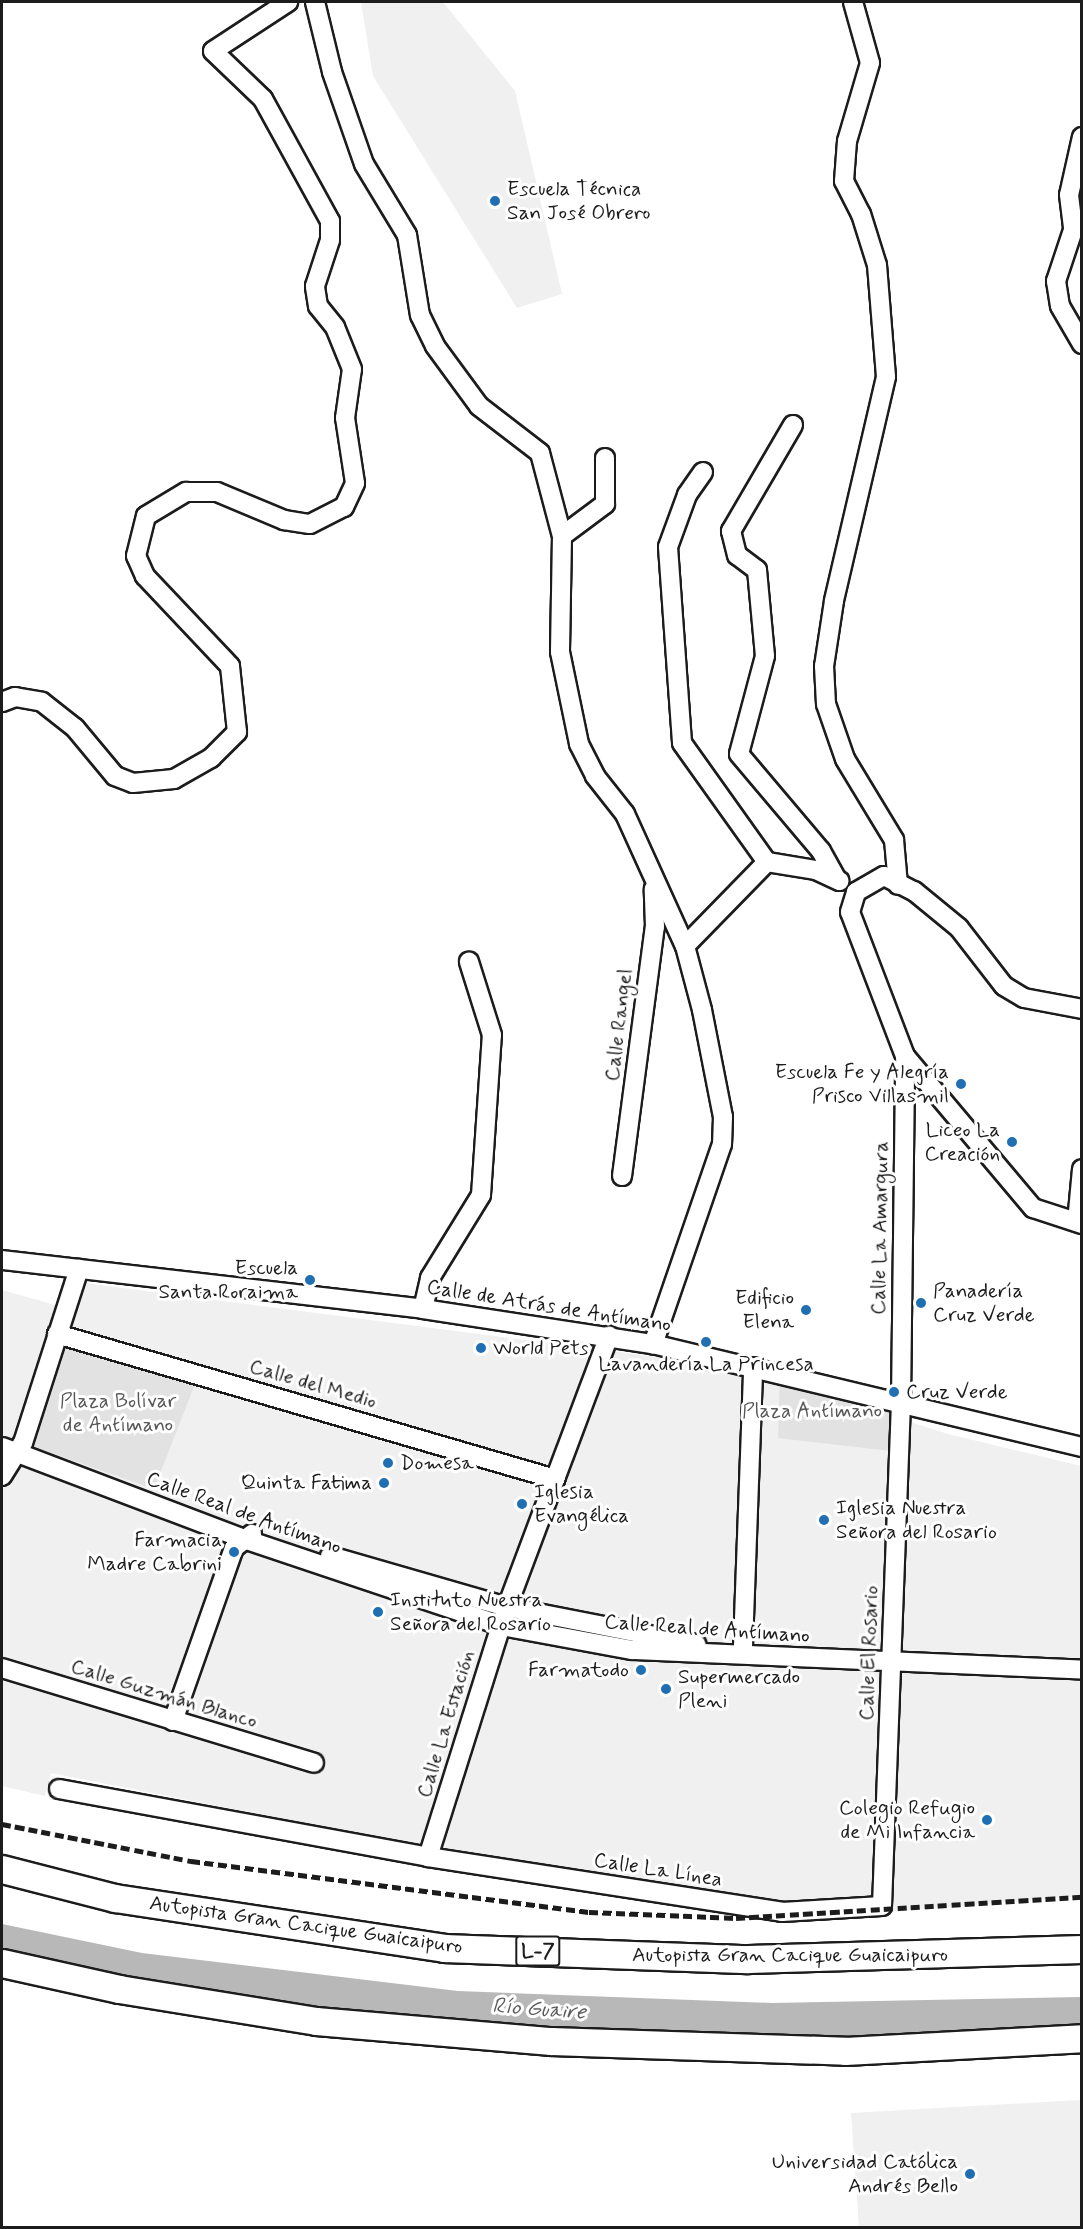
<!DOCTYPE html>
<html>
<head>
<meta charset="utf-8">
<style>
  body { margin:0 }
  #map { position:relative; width:1083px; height:2229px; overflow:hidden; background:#fff; font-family:Mynerve,sans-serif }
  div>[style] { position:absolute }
  .built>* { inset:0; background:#f0f0f0 }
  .green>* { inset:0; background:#e2e2e2 }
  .water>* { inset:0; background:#b8b8b8 }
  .roads { filter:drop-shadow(2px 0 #1c1c1c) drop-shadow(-2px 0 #1c1c1c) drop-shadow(0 2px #1c1c1c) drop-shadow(0 -2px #1c1c1c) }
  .minor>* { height:18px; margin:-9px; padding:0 9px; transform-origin:9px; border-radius:9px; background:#fff }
  .highway>* { height:27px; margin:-13.5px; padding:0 13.5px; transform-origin:13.5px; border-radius:13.5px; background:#fff }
  .rail>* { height:4.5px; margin-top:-2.25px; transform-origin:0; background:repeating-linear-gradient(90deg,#1c1c1c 0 9px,transparent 0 13.5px) }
  .dots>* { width:16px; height:16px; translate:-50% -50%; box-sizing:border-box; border:3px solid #fff; border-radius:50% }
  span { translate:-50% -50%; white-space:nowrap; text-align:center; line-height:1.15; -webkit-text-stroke:6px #fff; paint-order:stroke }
  .shield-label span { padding:2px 4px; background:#fff; border:2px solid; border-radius:4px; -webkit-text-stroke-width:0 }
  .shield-label { font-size:20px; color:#1c1c1c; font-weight:700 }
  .poi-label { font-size:21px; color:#1c1c1c }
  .left { translate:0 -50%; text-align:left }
  .right { translate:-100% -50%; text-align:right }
  .street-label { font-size:21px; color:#1c1c1c }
  .park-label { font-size:21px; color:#575757 }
  .water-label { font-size:22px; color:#5a5a5a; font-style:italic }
  .frame { position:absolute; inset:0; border:3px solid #1c1c1c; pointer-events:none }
</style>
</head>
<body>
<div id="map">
  <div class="built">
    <div style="clip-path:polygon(361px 2px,443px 2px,515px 91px,562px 294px,517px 308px,373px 76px)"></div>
    <div style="clip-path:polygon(77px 1282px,742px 1368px,948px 1434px,1081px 1466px,1081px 1896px,876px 1913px,679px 1897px,51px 1773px,45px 1796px,2px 1786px,2px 1290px,66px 1308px)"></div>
    <div style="clip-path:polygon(1081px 2100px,1081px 2227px,859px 2227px,851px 2113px)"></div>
  </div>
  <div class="green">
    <div style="clip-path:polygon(57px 1334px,199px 1374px,154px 1489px,23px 1443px)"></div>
    <div style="clip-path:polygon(780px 1372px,901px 1402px,899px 1452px,778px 1438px)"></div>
  </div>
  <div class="water">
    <div style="clip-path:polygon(2px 1924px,142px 1953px,458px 1991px,772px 2003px,1081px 1997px,1081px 2032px,772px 2038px,367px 2018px,2px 1960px)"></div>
  </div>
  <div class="roads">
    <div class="minor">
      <div style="left:315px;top:2px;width:72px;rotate:76.3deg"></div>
      <div style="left:332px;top:72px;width:97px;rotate:70.8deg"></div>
      <div style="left:364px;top:164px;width:83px;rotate:58.8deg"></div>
      <div style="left:407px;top:235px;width:81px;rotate:80.8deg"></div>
      <div style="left:420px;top:315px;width:34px;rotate:64deg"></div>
      <div style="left:435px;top:346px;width:74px;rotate:53.7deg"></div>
      <div style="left:479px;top:406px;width:77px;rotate:37.6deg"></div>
      <div style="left:540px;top:453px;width:86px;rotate:75.2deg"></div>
      <div style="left:562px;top:536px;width:116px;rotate:91deg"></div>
      <div style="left:560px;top:652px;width:94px;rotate:78.3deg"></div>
      <div style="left:579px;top:744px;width:36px;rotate:63deg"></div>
      <div style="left:595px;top:776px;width:48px;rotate:51.7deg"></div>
      <div style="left:625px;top:814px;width:145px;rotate:65.6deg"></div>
      <div style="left:685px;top:946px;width:66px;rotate:75.1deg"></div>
      <div style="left:702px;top:1010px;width:109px;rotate:78.9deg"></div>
      <div style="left:723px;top:1117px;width:27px;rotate:92deg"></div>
      <div style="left:722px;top:1144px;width:212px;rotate:109deg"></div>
      <div style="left:853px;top:2px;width:63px;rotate:74.4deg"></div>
      <div style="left:870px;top:63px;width:81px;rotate:106.4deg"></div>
      <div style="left:847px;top:141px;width:40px;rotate:94.3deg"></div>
      <div style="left:844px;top:181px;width:37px;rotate:63deg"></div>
      <div style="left:861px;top:214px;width:53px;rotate:72.6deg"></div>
      <div style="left:877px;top:265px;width:112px;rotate:85.4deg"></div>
      <div style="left:886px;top:377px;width:230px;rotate:103.1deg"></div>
      <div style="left:834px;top:601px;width:66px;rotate:98.7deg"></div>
      <div style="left:824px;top:666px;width:38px;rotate:87deg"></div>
      <div style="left:826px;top:704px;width:58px;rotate:70.9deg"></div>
      <div style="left:845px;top:759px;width:95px;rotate:58.8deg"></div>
      <div style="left:894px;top:840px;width:45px;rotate:84.9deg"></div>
      <div style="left:1082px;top:137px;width:59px;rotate:102.6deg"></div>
      <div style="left:1069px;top:195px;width:35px;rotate:83deg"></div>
      <div style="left:1073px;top:230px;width:54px;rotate:108.4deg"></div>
      <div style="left:1056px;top:281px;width:25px;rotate:81deg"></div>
      <div style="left:1060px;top:306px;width:44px;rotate:59.9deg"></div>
      <div style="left:793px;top:425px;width:123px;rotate:120.3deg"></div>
      <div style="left:731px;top:531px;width:25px;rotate:76deg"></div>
      <div style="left:737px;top:555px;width:25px;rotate:37deg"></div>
      <div style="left:757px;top:570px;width:86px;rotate:84.7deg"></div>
      <div style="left:765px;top:656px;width:101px;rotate:104.9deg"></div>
      <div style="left:739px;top:754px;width:127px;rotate:49.8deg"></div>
      <div style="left:821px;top:851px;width:31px;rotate:61deg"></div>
      <div style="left:703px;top:472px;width:28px;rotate:125deg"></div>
      <div style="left:687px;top:495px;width:55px;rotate:110.1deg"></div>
      <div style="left:668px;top:547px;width:196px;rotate:85.9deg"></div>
      <div style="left:682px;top:743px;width:146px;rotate:54.5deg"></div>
      <div style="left:562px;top:536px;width:54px;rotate:-36.7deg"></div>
      <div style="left:605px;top:504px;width:46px;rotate:-90deg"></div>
      <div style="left:2px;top:702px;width:14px;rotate:-21deg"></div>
      <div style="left:15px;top:697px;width:27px;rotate:10deg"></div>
      <div style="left:42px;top:702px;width:42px;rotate:38.2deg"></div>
      <div style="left:75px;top:728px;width:62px;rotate:50.2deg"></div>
      <div style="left:115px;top:776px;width:19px;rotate:21deg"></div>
      <div style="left:133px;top:783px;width:41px;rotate:-5.6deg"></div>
      <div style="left:174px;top:779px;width:43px;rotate:-29.6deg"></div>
      <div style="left:211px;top:758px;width:37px;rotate:-45deg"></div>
      <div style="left:237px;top:732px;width:66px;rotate:-96.1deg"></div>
      <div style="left:230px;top:666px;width:124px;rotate:-133.4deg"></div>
      <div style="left:145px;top:576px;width:22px;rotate:-114deg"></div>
      <div style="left:136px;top:556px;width:41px;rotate:-76deg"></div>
      <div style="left:146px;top:516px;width:47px;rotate:-31deg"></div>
      <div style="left:186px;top:492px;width:31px"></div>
      <div style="left:217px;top:492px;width:73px;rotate:22.7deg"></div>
      <div style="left:284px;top:520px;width:26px;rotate:9deg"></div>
      <div style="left:310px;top:524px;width:38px;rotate:-27deg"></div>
      <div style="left:344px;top:507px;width:26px;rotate:-65deg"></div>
      <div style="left:355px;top:483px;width:66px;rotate:-98.7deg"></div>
      <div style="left:345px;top:418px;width:49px;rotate:-81.9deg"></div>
      <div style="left:352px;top:369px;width:45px;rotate:-112deg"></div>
      <div style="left:335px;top:327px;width:27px;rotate:-129deg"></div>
      <div style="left:318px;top:306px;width:20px;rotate:-99deg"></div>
      <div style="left:315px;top:286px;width:48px;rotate:-71.9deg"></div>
      <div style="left:330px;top:240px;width:19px;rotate:-90deg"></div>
      <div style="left:330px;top:221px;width:139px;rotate:-118.8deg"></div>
      <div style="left:263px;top:99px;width:69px;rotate:-136.2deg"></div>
      <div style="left:213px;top:51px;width:90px;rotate:-33.2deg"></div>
      <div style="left:856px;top:892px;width:32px;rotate:-30deg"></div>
      <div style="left:884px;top:876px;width:34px;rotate:27deg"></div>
      <div style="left:914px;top:891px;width:58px;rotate:39.4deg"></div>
      <div style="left:959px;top:928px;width:73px;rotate:52.2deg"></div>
      <div style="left:1004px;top:986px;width:23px;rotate:31deg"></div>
      <div style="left:1024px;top:998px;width:59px;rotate:10.7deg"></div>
      <div style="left:685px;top:946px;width:117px;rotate:-45.7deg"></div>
      <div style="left:767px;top:862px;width:50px;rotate:9.3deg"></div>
      <div style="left:816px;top:870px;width:26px;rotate:25deg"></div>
      <div style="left:905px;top:1056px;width:199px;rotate:49.9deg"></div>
      <div style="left:1033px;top:1208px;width:52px;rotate:18.1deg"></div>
      <div style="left:622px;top:1176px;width:251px;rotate:-82.5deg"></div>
      <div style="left:655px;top:927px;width:38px;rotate:-92deg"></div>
      <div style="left:1077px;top:1222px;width:53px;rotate:-84.6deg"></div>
      <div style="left:2px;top:1260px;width:424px;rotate:6.6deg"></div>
      <div style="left:423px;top:1309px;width:233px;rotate:8.7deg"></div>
      <div style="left:653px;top:1344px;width:441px;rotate:13.5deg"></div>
      <div style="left:423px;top:1309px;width:32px;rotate:-77deg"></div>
      <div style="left:430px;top:1278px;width:97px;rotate:-58.4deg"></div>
      <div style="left:481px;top:1195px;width:160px;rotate:-86.1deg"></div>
      <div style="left:492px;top:1035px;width:77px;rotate:-107.5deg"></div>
      <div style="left:57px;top:1334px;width:519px;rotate:16.23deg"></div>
      <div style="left:2px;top:1447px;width:256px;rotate:20.8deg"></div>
      <div style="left:241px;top:1538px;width:275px;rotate:18.6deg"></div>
      <div style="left:502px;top:1626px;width:132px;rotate:10.5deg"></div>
      <div style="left:632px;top:1650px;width:450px;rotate:2.5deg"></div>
      <div style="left:2px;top:1476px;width:39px;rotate:-58deg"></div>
      <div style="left:23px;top:1443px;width:183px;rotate:-72.2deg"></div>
      <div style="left:330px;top:1556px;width:184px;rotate:16.1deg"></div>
      <div style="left:507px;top:1607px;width:193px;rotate:11.1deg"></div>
      <div style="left:743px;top:1646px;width:279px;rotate:-87.9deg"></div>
      <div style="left:2px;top:1668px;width:326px;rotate:16.9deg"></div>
      <div style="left:173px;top:1721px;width:183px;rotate:-70.6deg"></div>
      <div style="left:234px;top:1548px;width:23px;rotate:-38deg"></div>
      <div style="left:59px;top:1789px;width:375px;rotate:10.4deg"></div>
      <div style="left:428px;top:1857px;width:358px;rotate:8.8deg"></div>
      <div style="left:782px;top:1912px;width:100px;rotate:-3.4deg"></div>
      <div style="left:882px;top:1906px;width:504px;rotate:-87.84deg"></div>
      <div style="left:901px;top:1402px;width:346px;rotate:-89.3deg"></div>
      <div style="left:905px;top:1056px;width:154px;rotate:-110.9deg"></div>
      <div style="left:850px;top:912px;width:21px;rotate:-73deg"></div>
      <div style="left:428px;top:1857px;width:262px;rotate:-72.5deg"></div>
      <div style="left:507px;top:1607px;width:290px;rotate:-69.4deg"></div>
    </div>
    <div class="highway">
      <div style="left:2px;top:1869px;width:117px;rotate:14.4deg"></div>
      <div style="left:115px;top:1898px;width:333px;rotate:8.6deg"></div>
      <div style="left:444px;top:1948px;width:304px;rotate:2.1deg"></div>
      <div style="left:748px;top:1959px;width:334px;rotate:-1.7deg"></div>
      <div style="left:2px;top:1963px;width:120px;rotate:12.5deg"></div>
      <div style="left:119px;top:1989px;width:200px;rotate:9.2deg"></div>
      <div style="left:316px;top:2021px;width:236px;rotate:4.9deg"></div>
      <div style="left:551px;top:2041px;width:294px;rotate:1.9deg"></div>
      <div style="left:845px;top:2051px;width:237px;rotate:-3.1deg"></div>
    </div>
  </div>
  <div class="rail">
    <div style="left:2px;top:1824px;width:193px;rotate:11.1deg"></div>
    <div style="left:191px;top:1861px;width:401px;rotate:7.3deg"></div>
    <div style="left:589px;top:1912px;width:147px;rotate:2.3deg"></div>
    <div style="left:736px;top:1918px;width:347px;rotate:-3.5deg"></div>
  </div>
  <div class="dots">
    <div style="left:495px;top:201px;background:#1f6fb2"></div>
    <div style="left:961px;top:1084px;background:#1f6fb2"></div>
    <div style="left:1012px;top:1142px;background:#1f6fb2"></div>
    <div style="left:310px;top:1280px;background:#1f6fb2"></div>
    <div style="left:921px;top:1303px;background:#1f6fb2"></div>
    <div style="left:806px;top:1310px;background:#1f6fb2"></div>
    <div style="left:706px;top:1342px;background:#1f6fb2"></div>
    <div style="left:481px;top:1348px;background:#1f6fb2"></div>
    <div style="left:894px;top:1392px;background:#1f6fb2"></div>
    <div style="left:388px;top:1463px;background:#1f6fb2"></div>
    <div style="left:384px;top:1483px;background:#1f6fb2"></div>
    <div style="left:522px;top:1504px;background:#1f6fb2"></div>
    <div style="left:824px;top:1520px;background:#1f6fb2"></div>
    <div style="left:234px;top:1552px;background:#1f6fb2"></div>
    <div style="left:378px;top:1612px;background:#1f6fb2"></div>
    <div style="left:641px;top:1670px;background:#1f6fb2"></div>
    <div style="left:666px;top:1689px;background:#1f6fb2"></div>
    <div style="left:987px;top:1820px;background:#1f6fb2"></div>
    <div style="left:970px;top:2174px;background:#1f6fb2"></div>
  </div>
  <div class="shield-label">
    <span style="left:538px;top:1951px">L-7</span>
  </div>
  <div class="poi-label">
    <span class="left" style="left:507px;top:201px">Escuela Técnica<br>San José Obrero</span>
    <span class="right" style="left:949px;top:1084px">Escuela Fe y Alegría<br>Prisco Villasmil</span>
    <span class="right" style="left:1000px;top:1142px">Liceo La<br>Creación</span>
    <span class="right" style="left:298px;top:1280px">Escuela<br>Santa Roraima</span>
    <span class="left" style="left:933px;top:1303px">Panadería<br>Cruz Verde</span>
    <span class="right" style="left:794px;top:1310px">Edificio<br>Elena</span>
    <span class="left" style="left:493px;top:1348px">World Pets</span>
    <span style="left:706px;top:1364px">Lavandería La Princesa</span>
    <span class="left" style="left:906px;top:1392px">Cruz Verde</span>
    <span class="left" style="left:400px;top:1463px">Domesa</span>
    <span class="right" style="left:372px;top:1483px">Quinta Fatima</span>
    <span class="left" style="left:534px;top:1504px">Iglesia<br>Evangélica</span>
    <span class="left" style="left:836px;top:1520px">Iglesia Nuestra<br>Señora del Rosario</span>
    <span class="right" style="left:222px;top:1552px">Farmacia<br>Madre Cabrini</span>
    <span class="left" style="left:390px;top:1612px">Instituto Nuestra<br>Señora del Rosario</span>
    <span class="right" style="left:629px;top:1670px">Farmatodo</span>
    <span class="left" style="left:678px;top:1689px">Supermercado<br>Pleni</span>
    <span class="right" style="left:975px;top:1820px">Colegio Refugio<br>de Mi Infancia</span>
    <span class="right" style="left:958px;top:2174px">Universidad Católica<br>Andrés Bello</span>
  </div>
  <div class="street-label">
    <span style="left:619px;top:1025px;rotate:-83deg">Calle Rangel</span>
    <span style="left:880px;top:1228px;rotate:-89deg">Calle La Amargura</span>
    <span style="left:549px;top:1306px;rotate:9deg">Calle de Atrás de Antímano</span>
    <span style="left:313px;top:1384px;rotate:16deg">Calle del Medio</span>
    <span style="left:244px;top:1513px;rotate:20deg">Calle Real de Antímano</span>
    <span style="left:707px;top:1629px;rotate:4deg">Calle Real de Antímano</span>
    <span style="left:869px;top:1653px;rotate:-88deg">Calle El Rosario</span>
    <span style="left:164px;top:1694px;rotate:17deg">Calle Guzmán Blanco</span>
    <span style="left:446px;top:1724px;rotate:-73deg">Calle La Estación</span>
    <span style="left:658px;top:1870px;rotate:9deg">Calle La Línea</span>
    <span style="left:306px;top:1925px;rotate:8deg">Autopista Gran Cacique Guaicaipuro</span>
    <span style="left:790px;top:1955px">Autopista Gran Cacique Guaicaipuro</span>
  </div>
  <div class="park-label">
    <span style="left:118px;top:1413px">Plaza Bolívar<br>de Antímano</span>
    <span style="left:812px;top:1411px">Plaza Antímano</span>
  </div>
  <div class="water-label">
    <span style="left:539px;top:2010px;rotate:4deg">Río Guaire</span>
  </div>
  <div class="frame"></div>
</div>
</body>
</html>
